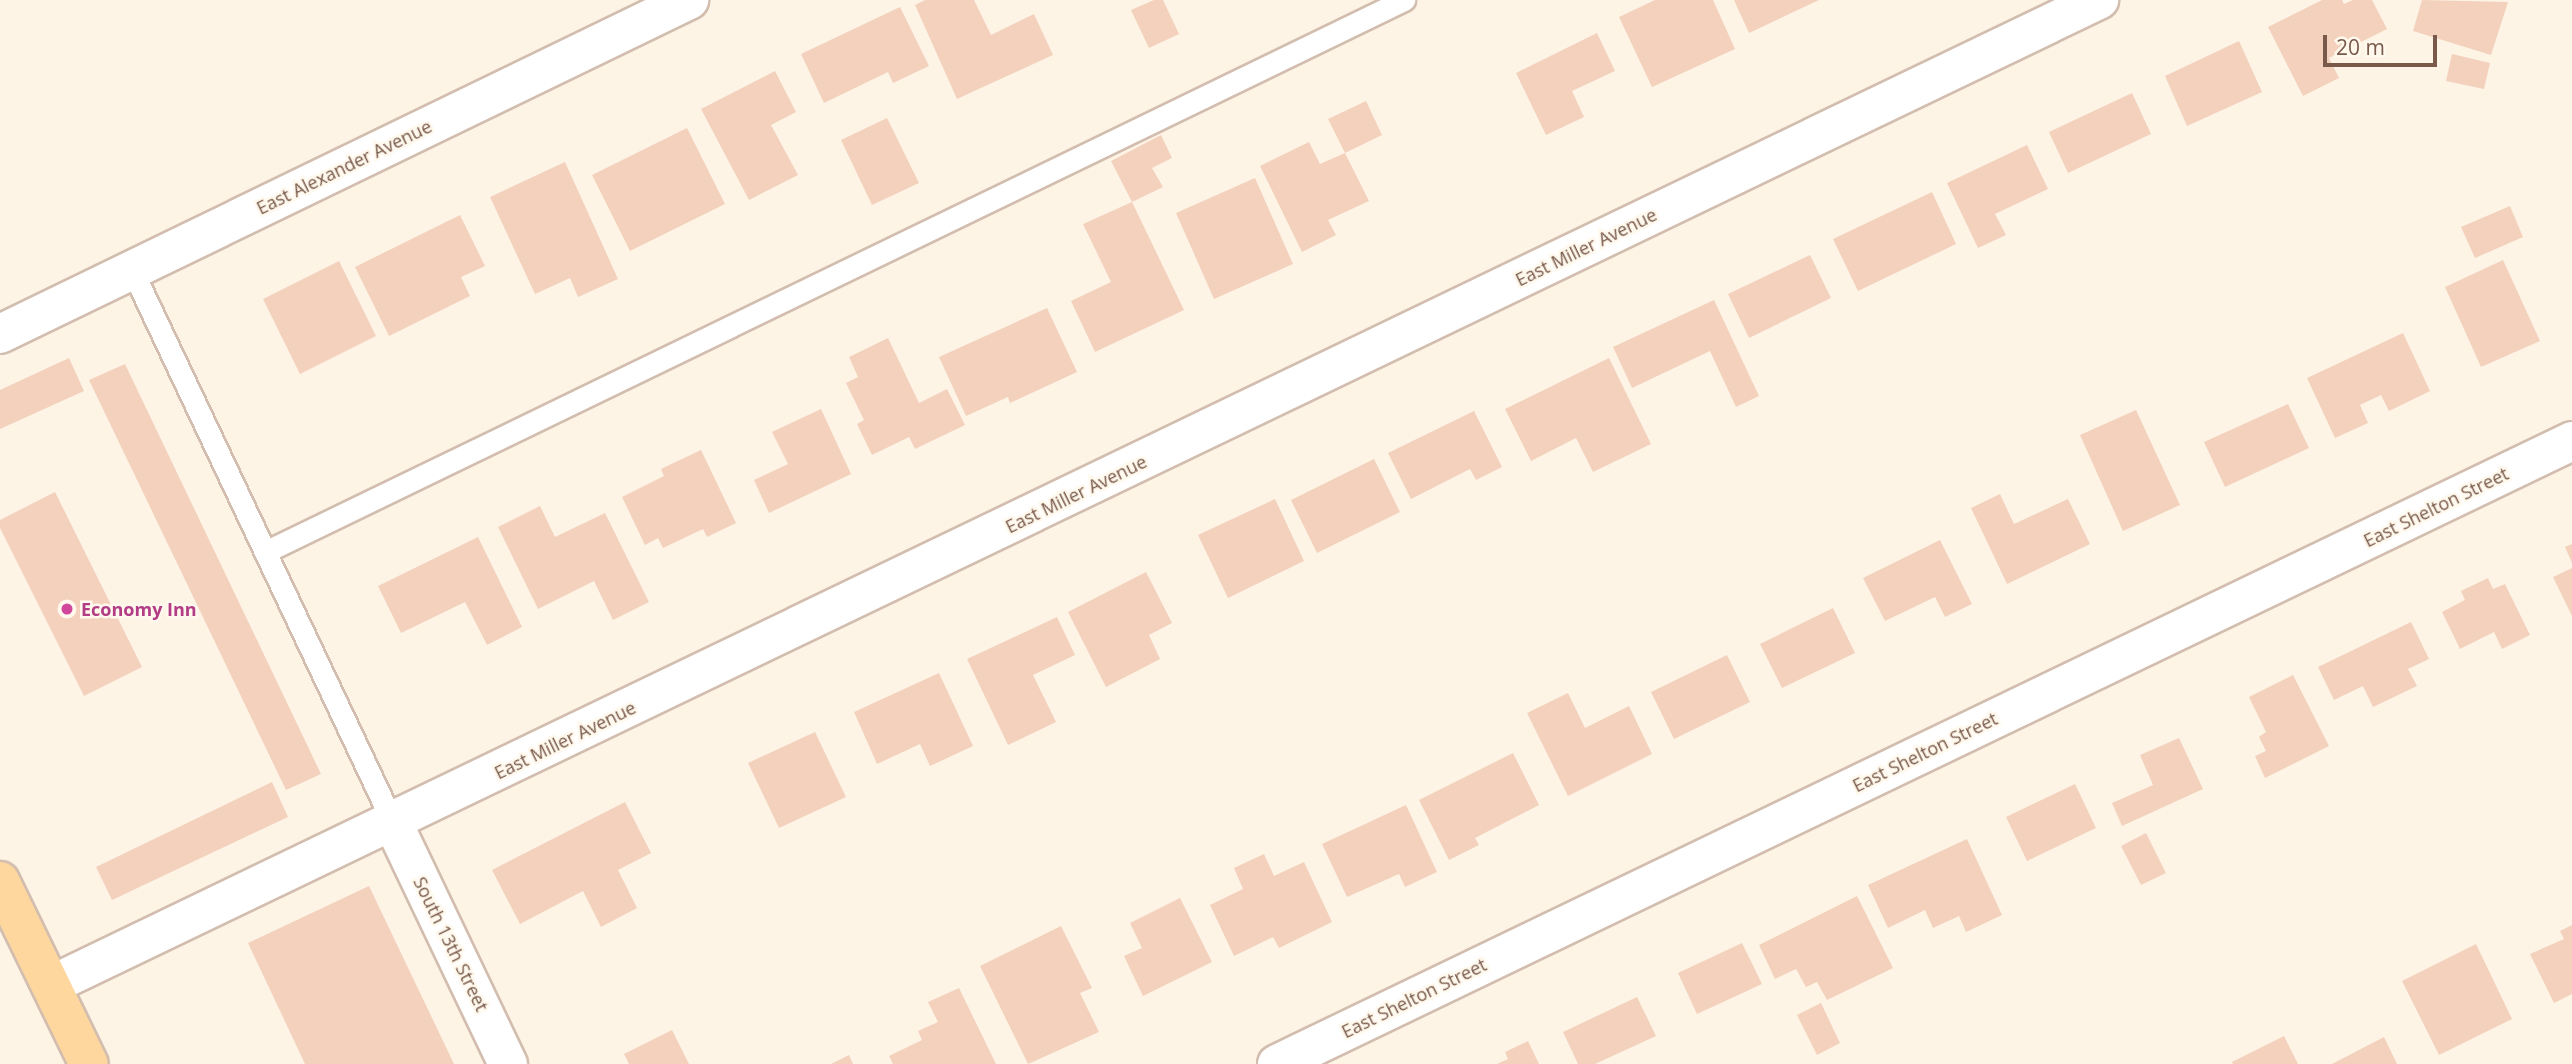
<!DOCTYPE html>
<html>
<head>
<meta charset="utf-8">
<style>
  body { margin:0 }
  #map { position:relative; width:2572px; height:1064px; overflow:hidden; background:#fdf4e6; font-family:"Open Sans",sans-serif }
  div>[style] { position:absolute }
  .building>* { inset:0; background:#f3d1bd }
  .roads { filter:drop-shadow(2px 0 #d2bdae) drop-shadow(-2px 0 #d2bdae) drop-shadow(0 2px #d2bdae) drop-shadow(0 -2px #d2bdae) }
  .lane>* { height:21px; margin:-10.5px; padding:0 10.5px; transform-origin:10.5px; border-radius:10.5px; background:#fff }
  .street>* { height:38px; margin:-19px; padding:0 19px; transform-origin:19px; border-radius:19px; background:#fff }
  .primary>* { height:38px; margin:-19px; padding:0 19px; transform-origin:19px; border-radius:19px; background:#fdd79e }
  .dots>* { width:19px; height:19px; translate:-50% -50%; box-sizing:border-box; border:4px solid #fff8ed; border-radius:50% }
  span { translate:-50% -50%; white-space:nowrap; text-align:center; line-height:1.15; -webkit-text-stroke:5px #fff8ed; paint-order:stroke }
  .street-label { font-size:18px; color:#78594a }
  .hotel-label { font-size:18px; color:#b23c85; font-weight:700 }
  .left { translate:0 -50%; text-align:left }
  .scale { position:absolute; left:2323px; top:35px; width:114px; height:32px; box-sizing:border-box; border:4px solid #78594a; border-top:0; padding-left:9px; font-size:21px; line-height:24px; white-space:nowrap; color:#78594a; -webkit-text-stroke:5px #fff8ed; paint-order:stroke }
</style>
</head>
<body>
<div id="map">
  <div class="building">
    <div style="clip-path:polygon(925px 0,974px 0,991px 35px,1034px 14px,1053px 55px,957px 99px,915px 5px)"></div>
    <div style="clip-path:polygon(1154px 0,1163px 0,1179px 34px,1149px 48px,1131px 10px)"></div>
    <div style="clip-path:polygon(1655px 0,1713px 0,1735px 49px,1652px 87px,1619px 17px)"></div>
    <div style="clip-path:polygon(1734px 0,1819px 0,1749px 33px)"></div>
    <div style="clip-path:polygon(2322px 0,2342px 0,2344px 4px,2353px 0,2372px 0,2387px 29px,2329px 58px,2339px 78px,2303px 96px,2268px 27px)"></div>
    <div style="clip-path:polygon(2422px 0,2508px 2px,2491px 55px,2413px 31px)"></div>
    <div style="clip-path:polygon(900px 7px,929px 66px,893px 83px,888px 72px,824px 103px,801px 54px)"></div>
    <div style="clip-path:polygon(1597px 33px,1615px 71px,1572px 91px,1584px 117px,1546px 135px,1516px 73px)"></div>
    <div style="clip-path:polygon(2239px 41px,2262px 92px,2187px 126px,2165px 76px)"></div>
    <div style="clip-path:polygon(2452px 54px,2490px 63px,2484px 89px,2446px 81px)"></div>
    <div style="clip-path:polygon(775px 71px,796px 112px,771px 125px,798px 175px,749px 200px,701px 109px)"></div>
    <div style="clip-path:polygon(2132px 93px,2151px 134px,2068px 173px,2049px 132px)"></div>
    <div style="clip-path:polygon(1366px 101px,1382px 135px,1345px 153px,1328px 119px)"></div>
    <div style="clip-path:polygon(887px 118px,919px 183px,872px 205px,841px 140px)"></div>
    <div style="clip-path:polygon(687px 128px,725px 204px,630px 251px,592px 175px)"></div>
    <div style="clip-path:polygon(1161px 135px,1172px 158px,1152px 168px,1163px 187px,1132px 202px,1111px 161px)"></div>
    <div style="clip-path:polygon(1309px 142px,1320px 164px,1345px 153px,1369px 201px,1328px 220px,1336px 235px,1302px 252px,1260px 166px)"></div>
    <div style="clip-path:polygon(2027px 145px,2048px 189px,1995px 214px,2006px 235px,1978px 248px,1947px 183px)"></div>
    <div style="clip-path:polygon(565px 162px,618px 279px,578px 297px,570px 278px,535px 294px,490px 197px)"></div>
    <div style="clip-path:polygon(1255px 178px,1293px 264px,1214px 299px,1176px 213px)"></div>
    <div style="clip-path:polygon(1932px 192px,1956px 244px,1858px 291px,1833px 239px)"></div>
    <div style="clip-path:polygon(1132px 202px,1184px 310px,1095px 352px,1071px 301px,1111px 282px,1083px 224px)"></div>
    <div style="clip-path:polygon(2510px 206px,2523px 237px,2475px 258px,2461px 227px)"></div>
    <div style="clip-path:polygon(460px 215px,485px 266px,461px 277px,470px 296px,389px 336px,355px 267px)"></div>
    <div style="clip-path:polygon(1810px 255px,1831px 298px,1749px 338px,1728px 294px)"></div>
    <div style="clip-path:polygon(2503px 260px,2540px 341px,2481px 367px,2445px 287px)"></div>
    <div style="clip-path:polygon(339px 261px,376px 336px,300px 374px,263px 299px)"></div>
    <div style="clip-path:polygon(1714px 300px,1759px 396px,1736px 407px,1710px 351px,1632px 388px,1613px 347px)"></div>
    <div style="clip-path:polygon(1047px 308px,1077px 372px,1010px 403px,1008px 397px,966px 416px,939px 357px)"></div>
    <div style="clip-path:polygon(2403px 333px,2430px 391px,2389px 411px,2381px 395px,2360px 405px,2368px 423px,2335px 438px,2307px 378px)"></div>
    <div style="clip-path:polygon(888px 338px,919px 403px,947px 389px,965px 425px,915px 449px,909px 437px,872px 455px,857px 424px,864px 420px,846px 383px,858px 377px,849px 357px)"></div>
    <div style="clip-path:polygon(69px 358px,84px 391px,0 429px,0 390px)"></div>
    <div style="clip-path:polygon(1609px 358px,1651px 444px,1593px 472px,1576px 438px,1531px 461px,1505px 409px)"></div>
    <div style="clip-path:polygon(125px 364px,321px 774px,286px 790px,89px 380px)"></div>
    <div style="clip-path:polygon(2288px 404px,2309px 448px,2225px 487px,2204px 442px)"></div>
    <div style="clip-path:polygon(821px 409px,851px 474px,769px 513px,754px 480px,788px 464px,772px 432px)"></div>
    <div style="clip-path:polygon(2136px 410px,2180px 505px,2123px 531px,2080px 435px)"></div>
    <div style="clip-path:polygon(1474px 411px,1502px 467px,1476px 480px,1470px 469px,1411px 499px,1388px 453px)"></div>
    <div style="clip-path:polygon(701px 450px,736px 523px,707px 537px,703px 529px,663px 548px,658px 538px,645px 545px,622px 497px,664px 476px,661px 469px)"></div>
    <div style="clip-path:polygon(1374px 459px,1400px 512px,1317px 553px,1291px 500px)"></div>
    <div style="clip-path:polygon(55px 492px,142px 667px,84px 696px,0 528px,0 520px)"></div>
    <div style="clip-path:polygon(2000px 494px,2014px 524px,2068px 499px,2090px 544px,2007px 584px,1971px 508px)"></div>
    <div style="clip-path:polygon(1275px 499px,1304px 561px,1228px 598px,1198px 535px)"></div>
    <div style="clip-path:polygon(540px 506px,555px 537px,605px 513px,649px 602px,613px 620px,594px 581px,538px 609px,498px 527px)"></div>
    <div style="clip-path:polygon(478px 537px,522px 627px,487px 645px,465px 602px,401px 633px,378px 586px)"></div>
    <div style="clip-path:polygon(1940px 540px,1972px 604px,1945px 617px,1935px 597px,1885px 621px,1863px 578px)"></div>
    <div style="clip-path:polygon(2572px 544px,2572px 563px,2565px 547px)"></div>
    <div style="clip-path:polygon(2572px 568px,2572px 616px,2553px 577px)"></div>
    <div style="clip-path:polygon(1146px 572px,1172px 623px,1149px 635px,1160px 659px,1106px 687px,1068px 612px)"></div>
    <div style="clip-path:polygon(2488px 578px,2493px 589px,2505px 584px,2530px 635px,2502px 649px,2494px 632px,2460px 649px,2442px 612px,2465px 600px,2461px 591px)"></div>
    <div style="clip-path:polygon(1833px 608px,1855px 653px,1782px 688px,1760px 644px)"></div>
    <div style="clip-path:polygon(1057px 617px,1075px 655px,1033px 675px,1056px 722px,1008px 745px,967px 659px)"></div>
    <div style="clip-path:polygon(2411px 622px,2429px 659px,2408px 669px,2417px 686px,2373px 707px,2363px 686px,2334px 700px,2318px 667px)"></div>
    <div style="clip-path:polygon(1727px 655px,1750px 702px,1674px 739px,1651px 692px)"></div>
    <div style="clip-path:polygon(939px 673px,973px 746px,930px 766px,920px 744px,877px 764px,854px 712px)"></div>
    <div style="clip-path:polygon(2293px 675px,2329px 746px,2265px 778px,2255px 756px,2266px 751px,2259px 737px,2266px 732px,2249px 697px)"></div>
    <div style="clip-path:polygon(1568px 693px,1585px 728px,1629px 706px,1652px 754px,1568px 796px,1527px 713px)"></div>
    <div style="clip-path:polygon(815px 732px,846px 797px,779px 828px,748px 763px)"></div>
    <div style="clip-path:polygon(2179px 738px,2203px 789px,2122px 826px,2112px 803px,2153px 785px,2140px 755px)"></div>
    <div style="clip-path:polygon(1513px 753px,1539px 805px,1475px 838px,1479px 845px,1449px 860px,1419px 800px)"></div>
    <div style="clip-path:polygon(272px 782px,288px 817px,112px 900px,96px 867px)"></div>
    <div style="clip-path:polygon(2075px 784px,2096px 828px,2027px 861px,2006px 817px)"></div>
    <div style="clip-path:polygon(625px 802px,651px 853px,618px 870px,637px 908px,601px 927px,583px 891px,520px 924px,492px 870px)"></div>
    <div style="clip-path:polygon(1406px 805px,1437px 872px,1405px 887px,1399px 874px,1347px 897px,1322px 844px)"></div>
    <div style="clip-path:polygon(2146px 833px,2166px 873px,2141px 885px,2121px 846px)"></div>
    <div style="clip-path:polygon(1967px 839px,2002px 915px,1966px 932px,1959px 916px,1933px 928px,1925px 910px,1888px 928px,1868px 885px)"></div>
    <div style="clip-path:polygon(1264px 854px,1274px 876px,1304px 862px,1332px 922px,1279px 948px,1273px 937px,1234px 956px,1210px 905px,1243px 889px,1234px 868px)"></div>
    <div style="clip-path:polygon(369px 886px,454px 1064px,305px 1064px,248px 943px)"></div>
    <div style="clip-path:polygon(1857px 896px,1893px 968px,1827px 1000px,1817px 982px,1806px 987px,1796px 969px,1775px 979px,1759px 945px)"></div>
    <div style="clip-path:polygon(1180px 898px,1212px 962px,1143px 996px,1124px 956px,1142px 948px,1130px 923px)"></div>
    <div style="clip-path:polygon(2572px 925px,2572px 994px,2554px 1003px,2530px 954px,2564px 939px,2560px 931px)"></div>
    <div style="clip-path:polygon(1061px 926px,1092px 988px,1080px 993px,1099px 1032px,1028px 1064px,980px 966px)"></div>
    <div style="clip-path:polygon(1742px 943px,1762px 984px,1697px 1014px,1678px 973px)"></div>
    <div style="clip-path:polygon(2476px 944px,2512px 1019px,2439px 1055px,2402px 981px)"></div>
    <div style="clip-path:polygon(959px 988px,996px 1064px,893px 1064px,889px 1056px,922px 1040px,918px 1031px,938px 1022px,928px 1002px)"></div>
    <div style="clip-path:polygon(1637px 997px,1656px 1036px,1595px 1064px,1578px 1064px,1563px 1032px)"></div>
    <div style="clip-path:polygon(1821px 1003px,1840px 1043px,1817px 1055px,1797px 1015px)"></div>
    <div style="clip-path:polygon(672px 1030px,689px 1064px,629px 1064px,624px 1054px)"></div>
    <div style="clip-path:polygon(2284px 1036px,2298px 1064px,2233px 1064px,2232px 1062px)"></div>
    <div style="clip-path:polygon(2384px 1037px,2397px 1064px,2332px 1064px)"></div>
    <div style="clip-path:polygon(1528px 1041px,1539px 1064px,1497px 1064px,1508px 1059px,1505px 1052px)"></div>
    <div style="clip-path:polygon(849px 1055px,853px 1064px,831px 1064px)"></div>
  </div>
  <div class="roads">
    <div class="lane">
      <div style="left:132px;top:270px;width:611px;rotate:64.73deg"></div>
      <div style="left:265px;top:552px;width:1266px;rotate:-25.86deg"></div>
    </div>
    <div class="street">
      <div style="left:0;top:334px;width:766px;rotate:-25.86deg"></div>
      <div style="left:393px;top:823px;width:267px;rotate:64.5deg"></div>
      <div style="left:51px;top:985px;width:2273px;rotate:-25.69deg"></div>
      <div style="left:1277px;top:1064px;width:1437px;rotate:-25.69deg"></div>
    </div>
    <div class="primary">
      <div style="left:0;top:881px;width:203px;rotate:64.1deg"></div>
    </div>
  </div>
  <div class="dots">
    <div style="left:67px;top:609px;background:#d1479c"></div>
  </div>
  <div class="street-label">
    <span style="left:344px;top:167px;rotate:-26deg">East Alexander Avenue</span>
    <span style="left:1586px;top:247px;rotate:-26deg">East Miller Avenue</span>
    <span style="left:1076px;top:494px;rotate:-26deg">East Miller Avenue</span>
    <span style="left:2436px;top:507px;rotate:-26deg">East Shelton Street</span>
    <span style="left:565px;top:740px;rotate:-26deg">East Miller Avenue</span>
    <span style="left:1925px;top:752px;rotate:-26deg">East Shelton Street</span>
    <span style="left:451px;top:944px;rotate:64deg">South 13th Street</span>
    <span style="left:1414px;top:998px;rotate:-26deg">East Shelton Street</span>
  </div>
  <div class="hotel-label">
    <span class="left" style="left:81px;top:609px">Economy Inn</span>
  </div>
  <div class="scale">20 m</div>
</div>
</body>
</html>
